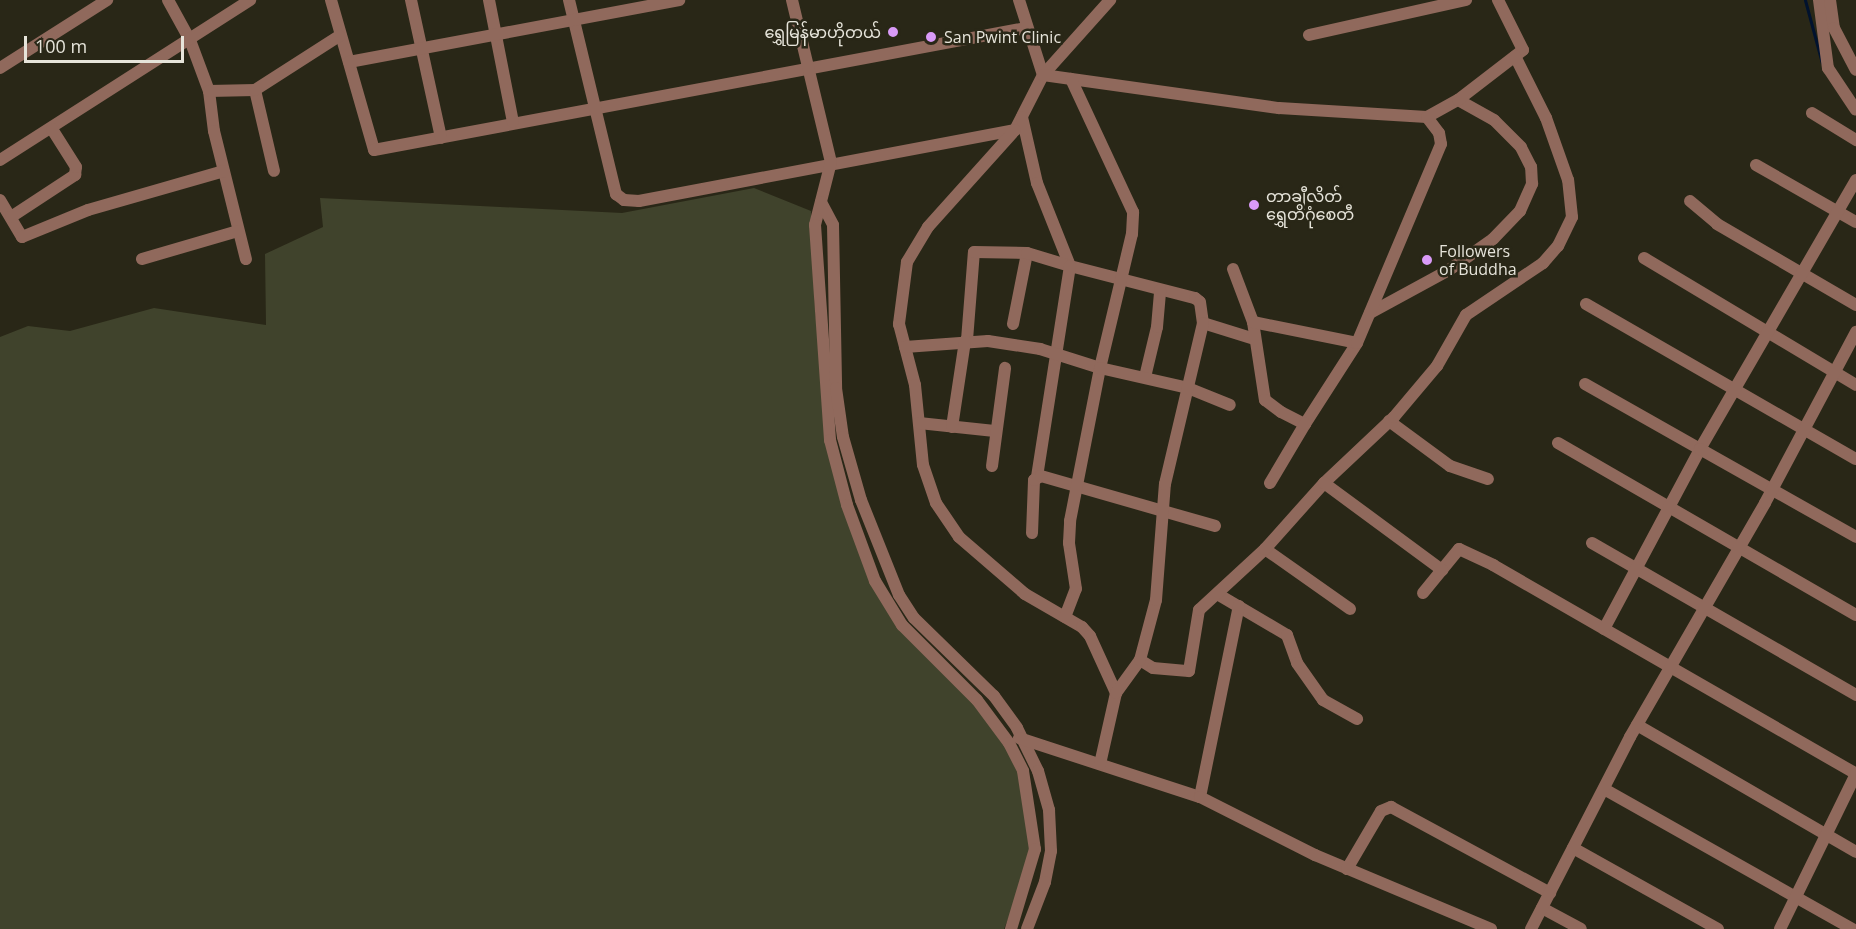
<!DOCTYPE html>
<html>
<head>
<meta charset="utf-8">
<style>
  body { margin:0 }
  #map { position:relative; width:1856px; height:929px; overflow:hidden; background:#292717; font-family:"Open Sans","Noto Sans Myanmar",sans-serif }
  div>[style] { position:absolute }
  .green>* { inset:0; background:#40432c }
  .stream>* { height:3px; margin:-1.5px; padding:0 1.5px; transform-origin:1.5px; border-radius:1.5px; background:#01122e }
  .street>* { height:12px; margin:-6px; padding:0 6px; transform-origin:6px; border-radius:6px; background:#90695c }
  .dots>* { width:16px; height:16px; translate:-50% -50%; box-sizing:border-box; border:3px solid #292717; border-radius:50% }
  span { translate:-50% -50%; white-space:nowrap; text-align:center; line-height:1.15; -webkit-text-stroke:5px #292717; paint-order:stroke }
  .poi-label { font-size:16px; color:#e6e4da }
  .right { translate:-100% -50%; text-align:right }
  .left { translate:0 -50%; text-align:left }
  .scale { position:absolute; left:24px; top:36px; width:160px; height:27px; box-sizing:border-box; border:3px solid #e6e4da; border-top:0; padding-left:8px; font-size:18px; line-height:21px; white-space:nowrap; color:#e6e4da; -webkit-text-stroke:4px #292717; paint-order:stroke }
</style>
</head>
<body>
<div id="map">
  <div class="green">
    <div style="clip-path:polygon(754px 188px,811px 211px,815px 309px,826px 414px,876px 585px,910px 634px,950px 671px,1016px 757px,1032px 860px,1004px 929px,0 929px,0 337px,28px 326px,70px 331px,154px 308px,266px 325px,265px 254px,323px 227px,320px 198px,622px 213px)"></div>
  </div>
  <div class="stream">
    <div style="left:1805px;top:0;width:65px;rotate:74.9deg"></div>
  </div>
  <div class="street">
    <div style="left:168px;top:0;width:46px;rotate:61.2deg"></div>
    <div style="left:190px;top:40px;width:54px;rotate:69.6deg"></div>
    <div style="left:209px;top:91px;width:40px;rotate:82.9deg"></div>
    <div style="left:214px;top:131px;width:132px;rotate:76deg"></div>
    <div style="left:331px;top:0;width:156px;rotate:74deg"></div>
    <div style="left:374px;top:150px;width:663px;rotate:-10.6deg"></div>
    <div style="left:411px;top:0;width:141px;rotate:77.7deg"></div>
    <div style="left:489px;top:0;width:124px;rotate:78.9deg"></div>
    <div style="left:569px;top:0;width:200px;rotate:76.4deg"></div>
    <div style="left:616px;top:194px;width:10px;rotate:37deg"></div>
    <div style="left:624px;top:200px;width:15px;rotate:4deg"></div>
    <div style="left:639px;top:201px;width:383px;rotate:-10.7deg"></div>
    <div style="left:1015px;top:130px;width:62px;rotate:-63deg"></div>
    <div style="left:1043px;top:75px;width:101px;rotate:-48.2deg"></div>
    <div style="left:792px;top:0;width:167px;rotate:76.5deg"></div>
    <div style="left:831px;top:162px;width:65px;rotate:104.3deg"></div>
    <div style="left:815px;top:225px;width:216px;rotate:86deg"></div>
    <div style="left:830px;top:440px;width:67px;rotate:75.3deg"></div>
    <div style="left:847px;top:505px;width:81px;rotate:69.8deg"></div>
    <div style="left:875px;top:581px;width:52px;rotate:58.5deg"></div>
    <div style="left:902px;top:625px;width:106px;rotate:45deg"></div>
    <div style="left:977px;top:700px;width:54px;rotate:53.3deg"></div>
    <div style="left:1009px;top:743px;width:31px;rotate:63deg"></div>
    <div style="left:1023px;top:771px;width:79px;rotate:81.3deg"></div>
    <div style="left:1035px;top:849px;width:84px;rotate:106.7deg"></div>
    <div style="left:1019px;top:0;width:79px;rotate:72.3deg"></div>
    <div style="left:1819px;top:0;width:69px;rotate:82.5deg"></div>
    <div style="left:1828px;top:68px;width:50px;rotate:56.3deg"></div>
    <div style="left:1830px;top:0;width:28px;rotate:82deg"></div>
    <div style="left:1834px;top:28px;width:47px;rotate:62.4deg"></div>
    <div style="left:1309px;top:35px;width:161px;rotate:-12.6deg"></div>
    <div style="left:349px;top:62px;width:336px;rotate:-10.6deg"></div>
    <div style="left:0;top:68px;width:127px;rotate:-32.4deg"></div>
    <div style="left:1043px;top:75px;width:238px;rotate:8deg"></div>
    <div style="left:1279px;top:108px;width:148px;rotate:3.5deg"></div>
    <div style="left:255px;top:90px;width:83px;rotate:76.8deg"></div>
    <div style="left:209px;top:91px;width:46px;rotate:-1.2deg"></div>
    <div style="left:255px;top:90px;width:100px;rotate:-32.7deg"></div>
    <div style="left:1812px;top:113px;width:52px;rotate:31.5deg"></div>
    <div style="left:1022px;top:117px;width:68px;rotate:77.2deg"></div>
    <div style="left:1037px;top:183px;width:89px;rotate:68.3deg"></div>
    <div style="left:1070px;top:266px;width:129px;rotate:14.4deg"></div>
    <div style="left:1195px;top:298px;width:6px;rotate:39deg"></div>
    <div style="left:1200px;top:302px;width:21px;rotate:82deg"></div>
    <div style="left:1203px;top:323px;width:53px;rotate:17.4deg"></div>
    <div style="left:1015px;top:130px;width:130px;rotate:131.9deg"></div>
    <div style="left:928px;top:227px;width:41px;rotate:121deg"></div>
    <div style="left:907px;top:262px;width:63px;rotate:97.4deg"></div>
    <div style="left:899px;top:324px;width:63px;rotate:75.3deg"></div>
    <div style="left:915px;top:385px;width:80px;rotate:84.3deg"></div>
    <div style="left:923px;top:465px;width:40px;rotate:71.1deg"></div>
    <div style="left:936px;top:503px;width:41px;rotate:55.9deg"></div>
    <div style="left:959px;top:537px;width:87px;rotate:40.8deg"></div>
    <div style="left:1025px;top:594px;width:66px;rotate:30.1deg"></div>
    <div style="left:1082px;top:627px;width:12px;rotate:48deg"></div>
    <div style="left:1090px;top:636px;width:63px;rotate:65.5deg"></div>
    <div style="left:0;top:160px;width:297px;rotate:-32.6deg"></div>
    <div style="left:1756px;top:165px;width:115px;rotate:29.7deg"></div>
    <div style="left:0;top:200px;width:43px;rotate:59.3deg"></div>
    <div style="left:22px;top:237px;width:71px;rotate:-22.2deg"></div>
    <div style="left:88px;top:210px;width:141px;rotate:-16deg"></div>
    <div style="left:1690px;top:201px;width:35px;rotate:40deg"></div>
    <div style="left:1717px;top:224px;width:161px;rotate:30.2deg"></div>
    <div style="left:821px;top:202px;width:26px;rotate:62deg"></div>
    <div style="left:833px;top:225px;width:163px;rotate:88.9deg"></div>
    <div style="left:836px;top:388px;width:49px;rotate:81.9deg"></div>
    <div style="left:843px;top:437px;width:66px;rotate:74.1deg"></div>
    <div style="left:861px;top:500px;width:102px;rotate:68.2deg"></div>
    <div style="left:899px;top:595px;width:27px;rotate:57deg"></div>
    <div style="left:914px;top:618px;width:112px;rotate:44.3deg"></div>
    <div style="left:994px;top:696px;width:39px;rotate:54deg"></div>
    <div style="left:1017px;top:728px;width:48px;rotate:64deg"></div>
    <div style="left:1038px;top:771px;width:41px;rotate:74.2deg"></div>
    <div style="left:1049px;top:810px;width:41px;rotate:87.2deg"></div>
    <div style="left:1051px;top:851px;width:32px;rotate:101deg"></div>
    <div style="left:1045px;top:882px;width:50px;rotate:111deg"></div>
    <div style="left:11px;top:217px;width:77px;rotate:-33.3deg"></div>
    <div style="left:75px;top:175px;width:8px;rotate:-83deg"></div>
    <div style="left:76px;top:167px;width:45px;rotate:-122.3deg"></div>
    <div style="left:1644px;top:258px;width:247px;rotate:30.9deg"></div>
    <div style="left:142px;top:259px;width:100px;rotate:-16.3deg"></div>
    <div style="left:1233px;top:269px;width:57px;rotate:69.3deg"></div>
    <div style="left:1253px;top:322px;width:79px;rotate:81.3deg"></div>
    <div style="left:1265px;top:400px;width:20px;rotate:37deg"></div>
    <div style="left:1281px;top:412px;width:27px;rotate:27deg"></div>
    <div style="left:1305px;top:424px;width:96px;rotate:-57.3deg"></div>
    <div style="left:1586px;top:304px;width:311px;rotate:29.9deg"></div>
    <div style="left:1370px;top:313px;width:90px;rotate:-28.6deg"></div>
    <div style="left:1449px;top:270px;width:54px;rotate:-35.2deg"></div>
    <div style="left:1493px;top:239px;width:39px;rotate:-46deg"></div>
    <div style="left:1520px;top:211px;width:30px;rotate:-66deg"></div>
    <div style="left:1532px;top:184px;width:17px;rotate:-93deg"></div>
    <div style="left:1531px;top:167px;width:22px;rotate:-117deg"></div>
    <div style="left:1521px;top:147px;width:38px;rotate:-135deg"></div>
    <div style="left:1494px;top:120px;width:41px;rotate:-150.9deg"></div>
    <div style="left:1253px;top:322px;width:106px;rotate:11.4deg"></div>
    <div style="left:1357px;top:343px;width:216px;rotate:-67.1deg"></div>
    <div style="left:1441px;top:144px;width:11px;rotate:-100deg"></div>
    <div style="left:1439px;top:133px;width:20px;rotate:-127deg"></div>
    <div style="left:1427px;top:117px;width:35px;rotate:-29deg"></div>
    <div style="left:1458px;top:100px;width:82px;rotate:-37.6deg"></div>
    <div style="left:1523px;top:50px;width:56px;rotate:-116.6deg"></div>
    <div style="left:1013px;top:324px;width:72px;rotate:-78.8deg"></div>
    <div style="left:967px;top:340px;width:88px;rotate:-85.5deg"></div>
    <div style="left:974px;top:252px;width:53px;rotate:1.1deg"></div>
    <div style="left:1027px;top:253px;width:45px;rotate:16.8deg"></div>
    <div style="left:1070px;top:266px;width:214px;rotate:98.9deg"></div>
    <div style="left:905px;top:347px;width:83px;rotate:-4.1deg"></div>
    <div style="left:988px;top:341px;width:53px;rotate:8.7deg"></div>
    <div style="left:1040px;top:349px;width:63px;rotate:17.6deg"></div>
    <div style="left:1100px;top:368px;width:138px;rotate:-76.6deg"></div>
    <div style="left:1132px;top:234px;width:22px;rotate:-87deg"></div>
    <div style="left:1133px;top:212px;width:147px;rotate:-115deg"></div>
    <div style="left:1145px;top:377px;width:51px;rotate:-76.5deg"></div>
    <div style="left:1157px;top:327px;width:37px;rotate:-85deg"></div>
    <div style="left:1585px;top:384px;width:132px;rotate:29.5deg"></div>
    <div style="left:1700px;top:449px;width:311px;rotate:-59.9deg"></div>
    <div style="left:1389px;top:421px;width:76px;rotate:36.4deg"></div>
    <div style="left:1450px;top:466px;width:40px;rotate:18.9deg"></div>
    <div style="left:919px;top:423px;width:76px;rotate:6deg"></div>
    <div style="left:952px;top:427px;width:87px;rotate:-81.4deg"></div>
    <div style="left:1558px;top:443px;width:344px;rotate:30deg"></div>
    <div style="left:992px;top:466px;width:99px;rotate:-82.4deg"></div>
    <div style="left:1270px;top:483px;width:69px;rotate:-59.3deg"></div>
    <div style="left:1324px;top:483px;width:96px;rotate:-43.3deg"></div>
    <div style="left:1394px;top:417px;width:67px;rotate:-49.9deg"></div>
    <div style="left:1437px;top:366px;width:59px;rotate:-60.4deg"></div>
    <div style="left:1466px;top:315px;width:93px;rotate:-34deg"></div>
    <div style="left:1543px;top:263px;width:23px;rotate:-49deg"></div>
    <div style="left:1558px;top:246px;width:32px;rotate:-64deg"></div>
    <div style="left:1572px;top:217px;width:37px;rotate:-96deg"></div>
    <div style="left:1568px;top:180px;width:66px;rotate:-109.5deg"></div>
    <div style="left:1546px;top:118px;width:69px;rotate:-116.6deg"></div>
    <div style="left:1032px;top:533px;width:53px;rotate:-87.8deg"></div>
    <div style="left:1034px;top:480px;width:8px;rotate:-30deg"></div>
    <div style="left:1041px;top:476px;width:181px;rotate:16deg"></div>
    <div style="left:1592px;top:543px;width:305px;rotate:29.9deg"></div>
    <div style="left:1265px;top:549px;width:104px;rotate:35.2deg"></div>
    <div style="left:1423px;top:593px;width:57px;rotate:-50.7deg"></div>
    <div style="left:1459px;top:549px;width:38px;rotate:25deg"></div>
    <div style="left:1493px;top:565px;width:419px;rotate:29.9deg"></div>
    <div style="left:1219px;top:595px;width:79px;rotate:30.5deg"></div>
    <div style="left:1287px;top:635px;width:30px;rotate:70deg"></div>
    <div style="left:1297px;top:663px;width:45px;rotate:54.9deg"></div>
    <div style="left:1323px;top:700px;width:39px;rotate:29deg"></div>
    <div style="left:1065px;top:617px;width:30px;rotate:-69deg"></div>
    <div style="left:1076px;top:589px;width:47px;rotate:-98.7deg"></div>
    <div style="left:1069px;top:543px;width:22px;rotate:-87deg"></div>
    <div style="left:1070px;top:521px;width:156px;rotate:-78.9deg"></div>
    <div style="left:1100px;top:368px;width:90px;rotate:12.8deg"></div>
    <div style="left:1188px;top:388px;width:45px;rotate:22deg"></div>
    <div style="left:1604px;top:629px;width:204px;rotate:-61.9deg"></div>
    <div style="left:1700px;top:449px;width:179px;rotate:29.4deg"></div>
    <div style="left:1140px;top:660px;width:15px;rotate:32deg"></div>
    <div style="left:1153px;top:668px;width:36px;rotate:5deg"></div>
    <div style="left:1189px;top:671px;width:62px;rotate:-80.7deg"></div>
    <div style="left:1199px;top:610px;width:90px;rotate:-42.7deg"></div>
    <div style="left:1265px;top:549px;width:89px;rotate:-48.2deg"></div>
    <div style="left:1324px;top:483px;width:147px;rotate:36.4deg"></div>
    <div style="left:1637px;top:725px;width:253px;rotate:30.1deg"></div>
    <div style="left:1019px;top:738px;width:190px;rotate:18.1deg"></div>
    <div style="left:1200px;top:797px;width:195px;rotate:-78.5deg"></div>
    <div style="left:1100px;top:764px;width:73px;rotate:-77.3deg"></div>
    <div style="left:1116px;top:693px;width:41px;rotate:-54deg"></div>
    <div style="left:1140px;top:660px;width:62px;rotate:-75.1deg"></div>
    <div style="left:1156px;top:600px;width:116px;rotate:-85.6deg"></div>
    <div style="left:1165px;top:484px;width:165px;rotate:-76.7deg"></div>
    <div style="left:1604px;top:789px;width:285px;rotate:29.4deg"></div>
    <div style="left:1200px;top:797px;width:129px;rotate:26.8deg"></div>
    <div style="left:1315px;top:855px;width:191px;rotate:22.8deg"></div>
    <div style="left:1573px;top:848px;width:166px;rotate:29.2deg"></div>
    <div style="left:1347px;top:869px;width:67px;rotate:-59.6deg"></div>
    <div style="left:1381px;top:811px;width:11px;rotate:-22deg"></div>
    <div style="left:1391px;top:807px;width:181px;rotate:28.4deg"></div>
    <div style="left:1542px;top:908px;width:44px;rotate:28.3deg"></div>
    <div style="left:1531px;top:929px;width:216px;rotate:-62.7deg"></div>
    <div style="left:1630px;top:737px;width:270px;rotate:-60deg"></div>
    <div style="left:1765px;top:503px;width:194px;rotate:-62deg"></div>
    <div style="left:1780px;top:929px;width:173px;rotate:-63.9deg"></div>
  </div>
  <div class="dots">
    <div style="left:893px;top:32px;background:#d99af7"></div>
    <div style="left:931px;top:37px;background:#d99af7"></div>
    <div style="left:1254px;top:205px;background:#d99af7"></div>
    <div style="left:1427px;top:260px;background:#d99af7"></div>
  </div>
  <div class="poi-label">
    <span class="right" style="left:881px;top:32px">ရွှေမြန်မာဟိုတယ်</span>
    <span class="left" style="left:944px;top:37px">San Pwint Clinic</span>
    <span class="left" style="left:1266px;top:205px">တာချီလိတ်<br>ရွှေတိဂုံစေတီ</span>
    <span class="left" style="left:1439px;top:260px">Followers<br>of Buddha</span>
  </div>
  <div class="scale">100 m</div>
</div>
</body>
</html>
